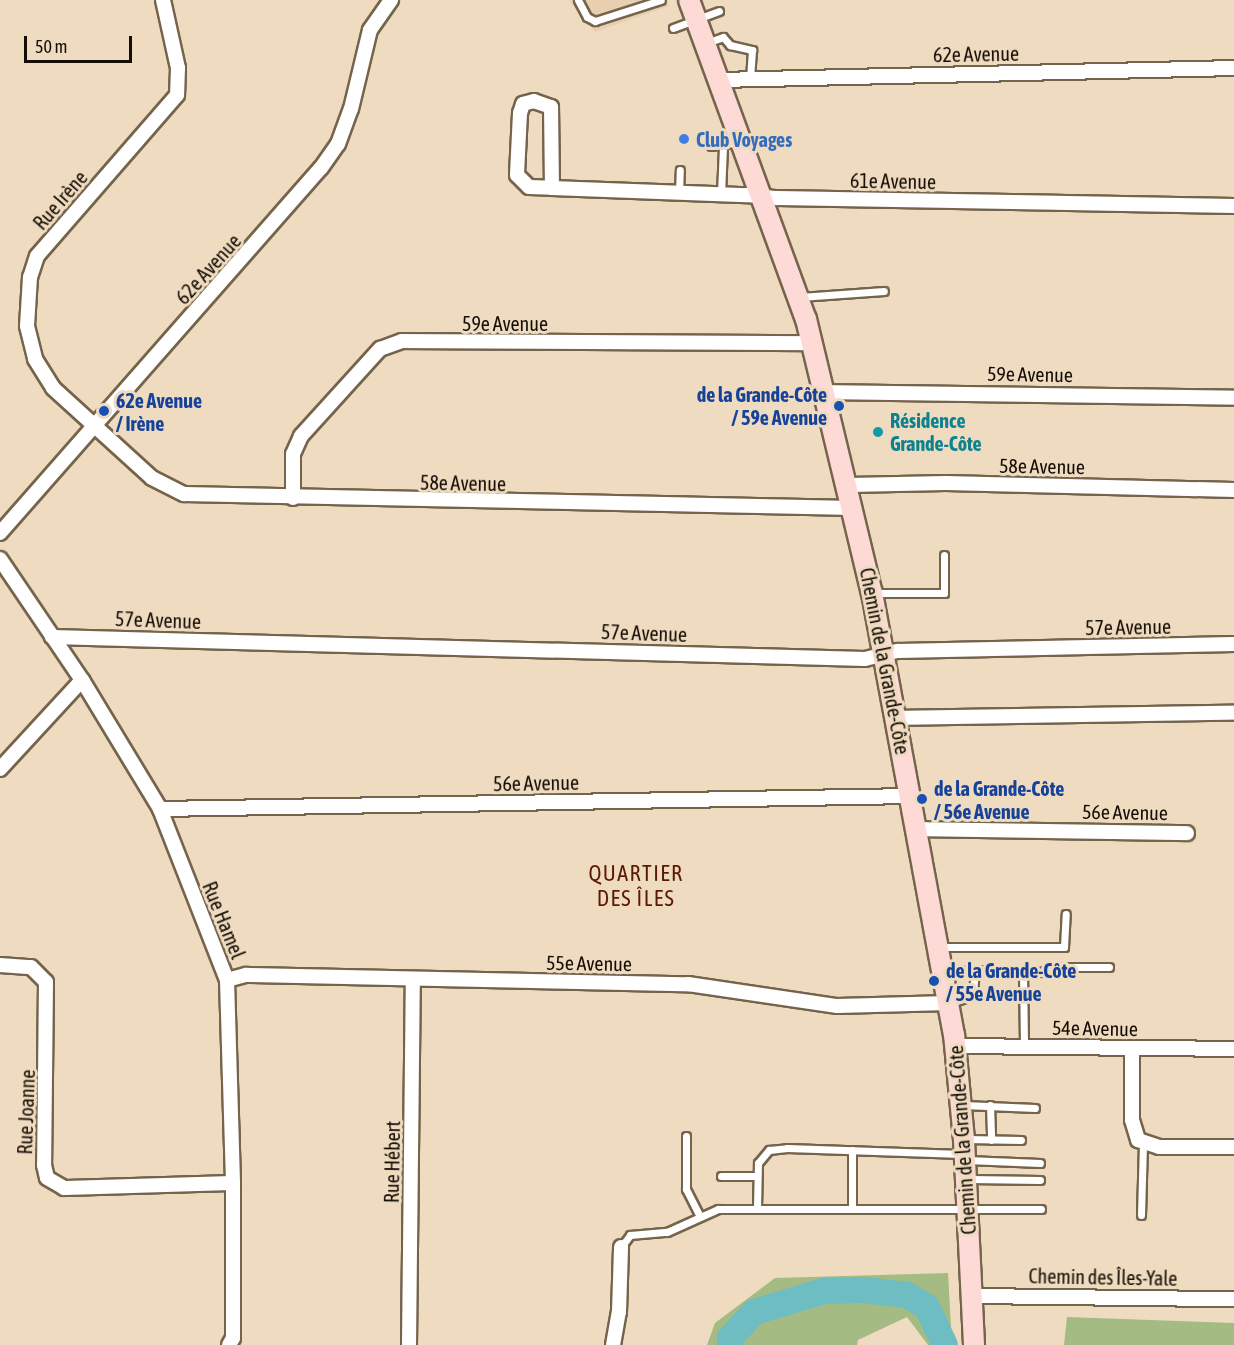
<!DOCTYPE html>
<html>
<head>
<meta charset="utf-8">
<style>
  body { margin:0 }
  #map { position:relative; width:1234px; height:1345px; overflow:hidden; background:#efdbc0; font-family:"Asap Condensed",sans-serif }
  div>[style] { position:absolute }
  .built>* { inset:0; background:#e7cfaf }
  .forest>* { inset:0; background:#a4bb84 }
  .river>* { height:26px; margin:-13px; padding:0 13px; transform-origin:13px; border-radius:13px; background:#6dbdc3 }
  .roads { filter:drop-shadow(2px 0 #75644c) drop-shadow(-2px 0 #75644c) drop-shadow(0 2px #75644c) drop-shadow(0 -2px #75644c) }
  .service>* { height:7px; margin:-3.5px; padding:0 3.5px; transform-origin:3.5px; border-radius:3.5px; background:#fff }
  .minor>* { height:14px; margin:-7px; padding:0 7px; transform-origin:7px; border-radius:7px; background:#fff }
  .secondary>* { height:20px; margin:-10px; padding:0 10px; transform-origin:10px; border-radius:10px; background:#fddad6 }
  .dots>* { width:16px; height:16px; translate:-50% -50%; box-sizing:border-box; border:3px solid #efdbc0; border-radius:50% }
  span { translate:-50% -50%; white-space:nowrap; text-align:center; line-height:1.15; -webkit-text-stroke:6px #efdbc0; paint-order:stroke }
  .street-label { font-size:20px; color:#140d05 }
  .shop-label { font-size:20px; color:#366cbe; font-weight:700 }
  .left { translate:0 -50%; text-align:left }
  .transit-label { font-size:20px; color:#164399; font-weight:700 }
  .right { translate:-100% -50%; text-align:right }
  .culture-label { font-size:20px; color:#0d838f; font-weight:700 }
  .quarter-label { font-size:22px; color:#5a1903; letter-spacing:1.5px }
  .scale { position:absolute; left:24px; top:36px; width:108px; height:27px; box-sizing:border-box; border:3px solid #140d05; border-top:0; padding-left:8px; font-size:18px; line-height:21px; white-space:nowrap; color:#140d05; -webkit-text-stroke:4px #efdbc0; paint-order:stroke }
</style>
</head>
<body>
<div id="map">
  <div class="built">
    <div style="clip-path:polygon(569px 0,667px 0,669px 6px,595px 32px)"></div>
  </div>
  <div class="forest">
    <div style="clip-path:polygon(948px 1273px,952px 1345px,928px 1345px,907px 1317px,858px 1340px,857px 1345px,707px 1345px,715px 1323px,775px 1278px)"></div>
    <div style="clip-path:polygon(1067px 1317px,1234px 1323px,1234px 1345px,1064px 1345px)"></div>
  </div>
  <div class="river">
    <div style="left:730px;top:1345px;width:7px;rotate:-90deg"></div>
    <div style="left:730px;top:1338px;width:35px;rotate:-47deg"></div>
    <div style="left:754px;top:1312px;width:73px;rotate:-16.7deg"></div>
    <div style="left:824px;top:1291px;width:40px;rotate:-1.4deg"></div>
    <div style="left:864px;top:1290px;width:43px;rotate:6.6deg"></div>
    <div style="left:907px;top:1295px;width:23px;rotate:31deg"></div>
    <div style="left:927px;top:1307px;width:42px;rotate:64.7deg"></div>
  </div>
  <div class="roads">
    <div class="service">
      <div style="left:578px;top:0;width:19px;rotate:62deg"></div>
      <div style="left:587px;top:17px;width:9px;rotate:27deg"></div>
      <div style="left:595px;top:21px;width:69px;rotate:-17.7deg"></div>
      <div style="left:673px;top:28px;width:49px;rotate:-20.3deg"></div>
      <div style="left:706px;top:43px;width:18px;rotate:-19deg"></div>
      <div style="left:723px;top:37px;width:11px;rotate:49deg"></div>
      <div style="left:730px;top:45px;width:23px;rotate:13deg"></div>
      <div style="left:752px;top:50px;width:28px;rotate:94deg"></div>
      <div style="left:711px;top:146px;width:27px;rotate:-8deg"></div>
      <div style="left:679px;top:193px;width:23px;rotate:-88deg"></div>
      <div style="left:721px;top:194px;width:48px;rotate:-87.6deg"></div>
      <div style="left:800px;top:297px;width:84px;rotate:-4.1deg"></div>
      <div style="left:874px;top:593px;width:70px"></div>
      <div style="left:944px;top:593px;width:38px;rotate:-90deg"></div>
      <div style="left:941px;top:947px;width:123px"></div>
      <div style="left:1064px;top:947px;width:33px;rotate:-87deg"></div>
      <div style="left:975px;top:970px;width:66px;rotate:1.7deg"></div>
      <div style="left:1041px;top:972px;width:13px;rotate:-23deg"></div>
      <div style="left:1053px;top:967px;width:56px"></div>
      <div style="left:945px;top:971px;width:30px;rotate:-2deg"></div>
      <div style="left:975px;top:970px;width:25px;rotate:95deg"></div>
      <div style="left:973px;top:995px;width:23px;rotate:160deg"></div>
      <div style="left:1023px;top:972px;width:74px;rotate:89.2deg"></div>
      <div style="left:963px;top:1105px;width:72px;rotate:2.4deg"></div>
      <div style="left:990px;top:1105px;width:35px;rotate:88deg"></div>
      <div style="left:686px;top:1136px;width:53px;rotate:90deg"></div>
      <div style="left:686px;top:1189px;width:29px;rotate:63deg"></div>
      <div style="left:966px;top:1139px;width:55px;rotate:1deg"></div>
      <div style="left:967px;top:1160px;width:73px;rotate:2.4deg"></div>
      <div style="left:721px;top:1176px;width:36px"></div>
      <div style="left:969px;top:1179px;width:71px;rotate:0.8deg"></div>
      <div style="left:757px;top:1207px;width:44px;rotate:-88.7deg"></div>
      <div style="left:758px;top:1163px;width:17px;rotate:-50deg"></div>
      <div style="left:769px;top:1150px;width:18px;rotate:-6deg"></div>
      <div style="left:787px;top:1148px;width:175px;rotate:2deg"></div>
      <div style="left:852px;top:1207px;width:57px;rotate:-90deg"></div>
      <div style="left:1141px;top:1215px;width:72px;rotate:-88.4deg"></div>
      <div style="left:621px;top:1247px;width:15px;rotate:-53deg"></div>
      <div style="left:630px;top:1235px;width:37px;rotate:-5deg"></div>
      <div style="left:667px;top:1232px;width:56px;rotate:-24.3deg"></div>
      <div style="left:718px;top:1209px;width:323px"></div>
    </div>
    <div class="minor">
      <div style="left:163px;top:0;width:70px;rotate:77.6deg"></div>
      <div style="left:178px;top:68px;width:27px;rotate:92deg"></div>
      <div style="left:177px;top:95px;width:213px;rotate:131deg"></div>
      <div style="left:37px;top:256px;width:22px;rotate:108deg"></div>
      <div style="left:30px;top:277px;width:49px;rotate:93.5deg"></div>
      <div style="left:27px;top:326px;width:34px;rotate:76deg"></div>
      <div style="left:35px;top:359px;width:34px;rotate:58deg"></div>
      <div style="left:53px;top:388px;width:134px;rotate:42.3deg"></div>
      <div style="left:152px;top:478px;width:36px;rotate:27deg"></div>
      <div style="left:184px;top:494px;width:670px;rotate:1.2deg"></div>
      <div style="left:719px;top:80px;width:515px;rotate:-1.33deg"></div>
      <div style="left:552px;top:188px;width:81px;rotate:-90.7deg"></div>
      <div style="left:551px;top:107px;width:18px;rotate:-161deg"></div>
      <div style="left:534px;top:101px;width:11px;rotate:165deg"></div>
      <div style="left:523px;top:104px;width:9px;rotate:108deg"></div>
      <div style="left:520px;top:113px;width:62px;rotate:92.8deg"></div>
      <div style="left:517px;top:175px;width:17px;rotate:45deg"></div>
      <div style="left:529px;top:187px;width:23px;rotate:2deg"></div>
      <div style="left:552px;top:188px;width:195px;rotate:2.1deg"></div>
      <div style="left:747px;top:195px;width:30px;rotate:6deg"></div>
      <div style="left:777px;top:198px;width:457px;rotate:1deg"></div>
      <div style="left:826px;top:392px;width:408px;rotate:0.8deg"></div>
      <div style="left:849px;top:485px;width:97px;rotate:-1.2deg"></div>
      <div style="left:946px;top:483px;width:288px;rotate:1.4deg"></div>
      <div style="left:293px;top:498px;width:44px;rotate:-90deg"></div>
      <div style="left:293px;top:454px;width:20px;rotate:-66deg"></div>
      <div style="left:301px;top:436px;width:118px;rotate:-47.8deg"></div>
      <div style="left:380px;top:349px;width:23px;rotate:-20deg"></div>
      <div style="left:402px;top:341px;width:411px;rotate:0.3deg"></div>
      <div style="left:0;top:533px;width:486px;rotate:-48.7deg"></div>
      <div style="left:321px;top:168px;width:29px;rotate:-55deg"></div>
      <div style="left:338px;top:144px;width:37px;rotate:-70deg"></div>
      <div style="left:351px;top:109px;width:81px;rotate:-76.5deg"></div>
      <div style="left:370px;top:30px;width:37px;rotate:-55deg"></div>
      <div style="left:0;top:559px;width:146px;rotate:55.9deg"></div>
      <div style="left:82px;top:680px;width:151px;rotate:58.8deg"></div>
      <div style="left:160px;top:809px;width:184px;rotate:68.6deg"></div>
      <div style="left:227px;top:980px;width:203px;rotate:88.3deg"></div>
      <div style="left:233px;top:1183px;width:155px;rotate:90deg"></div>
      <div style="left:233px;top:1338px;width:8px;rotate:120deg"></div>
      <div style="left:52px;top:637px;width:813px;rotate:1.55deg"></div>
      <div style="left:865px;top:659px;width:34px;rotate:-14deg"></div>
      <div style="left:898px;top:651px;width:336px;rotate:-1.2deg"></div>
      <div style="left:897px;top:718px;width:337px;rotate:-0.9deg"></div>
      <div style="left:0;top:769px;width:121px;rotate:-47.3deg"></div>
      <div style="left:160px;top:809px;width:752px;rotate:-0.99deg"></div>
      <div style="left:918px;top:829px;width:269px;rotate:0.9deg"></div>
      <div style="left:0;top:965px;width:31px;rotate:4deg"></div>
      <div style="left:31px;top:967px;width:21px;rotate:45deg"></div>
      <div style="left:46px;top:982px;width:183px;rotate:90.6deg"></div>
      <div style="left:44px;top:1165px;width:13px;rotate:77deg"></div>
      <div style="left:47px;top:1178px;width:20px;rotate:30deg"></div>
      <div style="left:64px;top:1188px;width:169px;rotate:-1.7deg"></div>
      <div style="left:227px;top:980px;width:20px;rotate:-15deg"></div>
      <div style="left:246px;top:975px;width:442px;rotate:1.2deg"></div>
      <div style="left:688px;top:984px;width:151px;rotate:8.4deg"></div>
      <div style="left:837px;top:1006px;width:112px;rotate:-1.5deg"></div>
      <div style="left:956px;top:1046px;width:278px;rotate:0.6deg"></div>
      <div style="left:1132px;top:1048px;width:72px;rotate:90deg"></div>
      <div style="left:1132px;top:1120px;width:21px;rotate:73deg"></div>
      <div style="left:1138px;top:1140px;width:22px;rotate:18deg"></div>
      <div style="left:1159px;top:1147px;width:75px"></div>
      <div style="left:972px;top:1296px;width:262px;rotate:0.7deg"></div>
      <div style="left:409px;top:1345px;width:366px;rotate:-89.4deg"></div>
      <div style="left:613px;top:1345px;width:34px;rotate:-80deg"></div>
      <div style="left:619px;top:1312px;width:65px;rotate:-88.2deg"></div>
    </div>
    <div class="secondary">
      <div style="left:689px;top:0;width:340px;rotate:69.9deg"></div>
      <div style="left:806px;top:319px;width:282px;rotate:76.5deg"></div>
      <div style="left:872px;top:593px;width:449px;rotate:79.5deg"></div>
      <div style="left:954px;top:1034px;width:106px;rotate:84.6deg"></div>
      <div style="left:964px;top:1140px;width:205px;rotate:87.2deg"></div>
    </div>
  </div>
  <div class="dots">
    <div style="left:684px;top:139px;background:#3f7fe0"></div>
    <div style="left:839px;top:406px;background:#1a4fb4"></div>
    <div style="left:104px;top:411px;background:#1a4fb4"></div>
    <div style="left:878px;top:432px;background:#0f9aa8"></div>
    <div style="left:922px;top:799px;background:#1a4fb4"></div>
    <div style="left:934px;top:981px;background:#1a4fb4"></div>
  </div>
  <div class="street-label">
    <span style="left:976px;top:54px;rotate:-1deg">62e Avenue</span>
    <span style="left:893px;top:181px;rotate:1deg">61e Avenue</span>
    <span style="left:60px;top:200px;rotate:-49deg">Rue Irène</span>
    <span style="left:208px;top:269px;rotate:-48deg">62e Avenue</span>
    <span style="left:505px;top:323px">59e Avenue</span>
    <span style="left:1030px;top:374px;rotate:1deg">59e Avenue</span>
    <span style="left:1042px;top:466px;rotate:1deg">58e Avenue</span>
    <span style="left:463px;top:483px;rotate:1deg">58e Avenue</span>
    <span style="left:158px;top:620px;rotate:2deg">57e Avenue</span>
    <span style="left:1128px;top:627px;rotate:-1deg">57e Avenue</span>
    <span style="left:644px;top:633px;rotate:2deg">57e Avenue</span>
    <span style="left:885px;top:661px;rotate:79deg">Chemin de la Grande-Côte</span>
    <span style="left:536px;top:783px;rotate:-1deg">56e Avenue</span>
    <span style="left:1125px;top:812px;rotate:1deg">56e Avenue</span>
    <span style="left:224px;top:920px;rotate:68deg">Rue Hamel</span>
    <span style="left:589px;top:963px;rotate:1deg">55e Avenue</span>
    <span style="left:1095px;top:1028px;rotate:1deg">54e Avenue</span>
    <span style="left:26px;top:1112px;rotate:-88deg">Rue Joanne</span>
    <span style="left:962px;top:1140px;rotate:-94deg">Chemin de la Grande-Côte</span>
    <span style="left:392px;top:1162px;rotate:-89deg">Rue Hébert</span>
    <span style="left:1103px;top:1277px;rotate:1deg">Chemin des Îles-Yale</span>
  </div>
  <div class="shop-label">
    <span class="left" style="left:696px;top:139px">Club Voyages</span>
  </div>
  <div class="transit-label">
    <span class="right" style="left:827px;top:406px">de la Grande-Côte<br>/ 59e Avenue</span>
    <span class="left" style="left:116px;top:412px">62e Avenue<br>/ Irène</span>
    <span class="left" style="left:934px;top:800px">de la Grande-Côte<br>/ 56e Avenue</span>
    <span class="left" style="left:946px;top:982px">de la Grande-Côte<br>/ 55e Avenue</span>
  </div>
  <div class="culture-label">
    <span class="left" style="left:890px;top:432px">Résidence<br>Grande-Côte</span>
  </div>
  <div class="quarter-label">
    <span style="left:636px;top:886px">QUARTIER<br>DES ÎLES</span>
  </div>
  <div class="scale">50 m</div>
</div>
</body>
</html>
